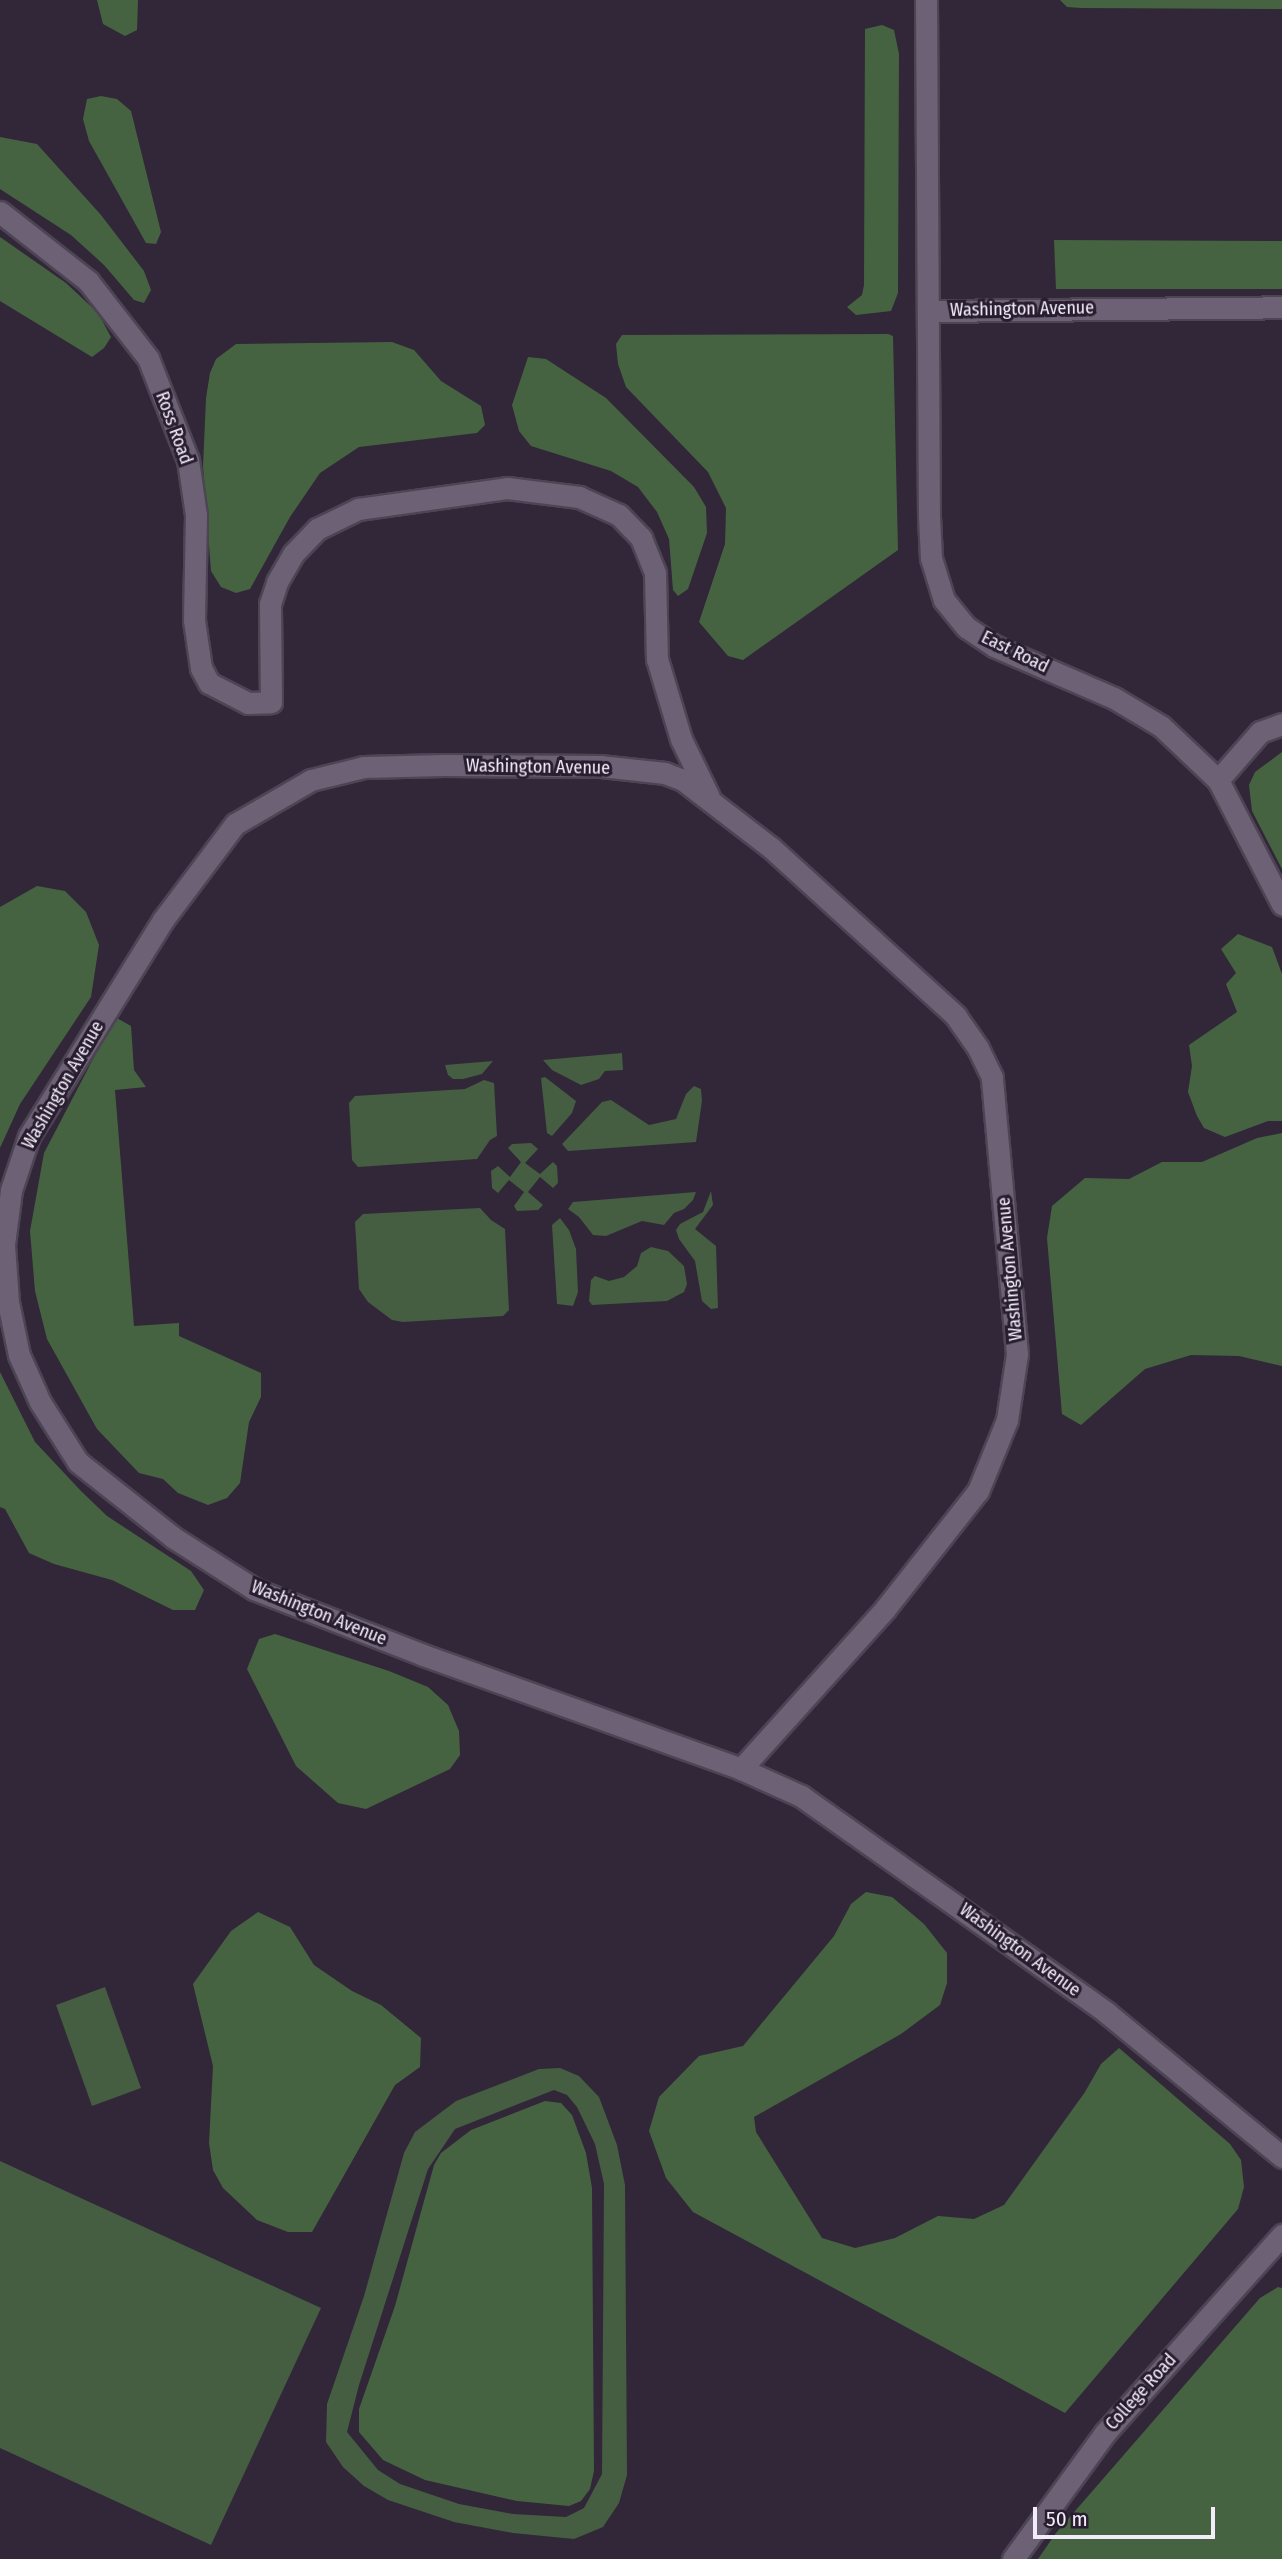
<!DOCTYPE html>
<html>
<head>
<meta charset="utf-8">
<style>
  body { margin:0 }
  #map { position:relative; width:1282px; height:2559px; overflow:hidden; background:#312739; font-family:"Fira Sans Condensed",sans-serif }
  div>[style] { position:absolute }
  .green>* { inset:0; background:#455d40 }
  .forest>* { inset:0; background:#466341 }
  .roads { filter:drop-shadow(2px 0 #4d4454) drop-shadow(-2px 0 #4d4454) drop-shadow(0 2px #4d4454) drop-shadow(0 -2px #4d4454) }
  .minor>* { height:21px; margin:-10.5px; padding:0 10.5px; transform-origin:10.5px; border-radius:10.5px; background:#6d6176 }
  span { translate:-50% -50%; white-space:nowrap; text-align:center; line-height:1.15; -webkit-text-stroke:6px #271d2f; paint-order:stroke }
  .street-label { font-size:18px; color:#f3edf9 }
  .scale { position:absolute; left:1033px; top:2507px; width:182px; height:32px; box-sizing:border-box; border:4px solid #f3edf9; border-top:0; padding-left:9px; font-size:21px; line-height:24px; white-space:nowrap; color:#f3edf9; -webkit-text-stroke:5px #271d2f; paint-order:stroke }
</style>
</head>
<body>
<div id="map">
  <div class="green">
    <div style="clip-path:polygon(622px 1053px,623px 1070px,605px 1071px,599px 1079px,581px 1085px,552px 1070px,543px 1060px)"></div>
    <div style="clip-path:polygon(493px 1061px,482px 1074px,463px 1079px,453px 1079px,448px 1075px,445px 1065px)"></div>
    <div style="clip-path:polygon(545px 1077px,576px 1101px,572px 1113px,552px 1136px,547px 1133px,541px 1078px)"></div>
    <div style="clip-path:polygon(484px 1080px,494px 1083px,497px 1136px,490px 1140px,477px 1159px,358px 1167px,352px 1160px,349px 1103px,355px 1096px,465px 1089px)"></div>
    <div style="clip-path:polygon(694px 1086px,701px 1089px,702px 1101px,696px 1142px,568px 1151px,562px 1144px,602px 1102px,611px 1100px,649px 1125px,676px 1119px,686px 1094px)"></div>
    <div style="clip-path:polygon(531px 1143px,538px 1149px,525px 1163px,540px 1174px,553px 1162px,557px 1166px,558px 1183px,553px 1188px,540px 1177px,528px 1192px,543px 1205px,538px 1210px,517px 1211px,514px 1206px,524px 1192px,509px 1180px,498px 1193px,492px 1188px,491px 1171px,498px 1166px,510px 1177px,521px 1162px,508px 1148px,512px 1144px)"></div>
    <div style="clip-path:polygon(711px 1191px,713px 1205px,695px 1229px,716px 1246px,718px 1308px,711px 1309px,702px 1301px,695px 1261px,679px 1239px,676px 1230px,680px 1224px,703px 1212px)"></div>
    <div style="clip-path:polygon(696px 1192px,693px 1200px,684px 1209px,674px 1213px,664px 1225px,642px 1221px,606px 1236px,593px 1235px,579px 1217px,568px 1209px,573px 1202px)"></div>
    <div style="clip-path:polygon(480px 1208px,491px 1220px,505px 1229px,509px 1310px,503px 1316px,403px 1322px,392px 1320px,368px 1302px,359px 1289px,355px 1222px,363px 1214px)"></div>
    <div style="clip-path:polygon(560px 1218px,569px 1230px,576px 1249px,578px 1292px,573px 1306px,557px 1304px,552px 1225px)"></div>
    <div style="clip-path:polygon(651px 1247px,668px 1251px,684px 1266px,687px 1284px,684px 1292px,667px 1301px,592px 1305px,589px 1301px,591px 1280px,595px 1276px,609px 1281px,624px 1277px,637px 1266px,641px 1253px)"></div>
    <div style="clip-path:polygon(105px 1987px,141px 2088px,92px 2106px,56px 2005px)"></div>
    <div style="clip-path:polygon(evenodd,560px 2068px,579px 2076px,599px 2097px,617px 2145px,625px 2185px,627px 2475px,619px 2503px,603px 2527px,574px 2539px,513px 2533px,454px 2522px,388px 2500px,364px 2486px,343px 2467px,326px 2442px,327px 2404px,364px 2296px,404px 2153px,415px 2132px,456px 2101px,539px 2069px,560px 2068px,554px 2090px,567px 2095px,577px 2107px,595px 2144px,604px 2184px,602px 2474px,584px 2508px,566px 2517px,513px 2514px,459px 2504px,400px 2484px,378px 2470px,347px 2432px,359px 2385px,428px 2169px,455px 2129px,554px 2090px)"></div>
    <div style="clip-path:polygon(0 2161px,321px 2308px,211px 2545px,0 2448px)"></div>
  </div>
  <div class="forest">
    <div style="clip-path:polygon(97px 0,138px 0,137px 30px,125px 36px,103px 24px)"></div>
    <div style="clip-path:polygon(1060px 0,1282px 0,1282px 9px,1081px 8px,1067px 7px)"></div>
    <div style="clip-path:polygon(882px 25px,894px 30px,899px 54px,898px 293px,891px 311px,856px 315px,847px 307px,862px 295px,864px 285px,865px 29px)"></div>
    <div style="clip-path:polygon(101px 96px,117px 99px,131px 111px,161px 232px,156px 244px,146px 243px,89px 141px,83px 119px,87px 99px)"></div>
    <div style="clip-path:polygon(0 137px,37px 144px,101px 215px,144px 271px,151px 290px,144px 303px,134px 300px,104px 265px,71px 235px,0 189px)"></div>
    <div style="clip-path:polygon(0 237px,66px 283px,98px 313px,111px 337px,104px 348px,92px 357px,0 301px)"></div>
    <div style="clip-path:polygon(1054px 240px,1282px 241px,1282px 289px,1056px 289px)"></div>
    <div style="clip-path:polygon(888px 334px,893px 336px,898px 550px,743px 660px,728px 656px,699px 622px,725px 544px,726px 508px,708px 472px,626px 387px,618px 364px,616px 344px,622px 335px)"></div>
    <div style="clip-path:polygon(392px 342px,414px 350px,441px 381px,481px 406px,485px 425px,477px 433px,359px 447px,320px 473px,290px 517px,250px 589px,236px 593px,221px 587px,211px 571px,203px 466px,206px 398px,210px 373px,216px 359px,236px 344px)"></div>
    <div style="clip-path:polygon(528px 357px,546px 359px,606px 398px,694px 487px,706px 507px,707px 533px,688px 589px,678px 596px,673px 590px,669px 539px,657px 512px,638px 487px,611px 471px,531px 446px,519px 431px,512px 405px)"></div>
    <div style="clip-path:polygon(1282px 752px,1282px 869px,1252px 811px,1249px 785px,1255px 772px)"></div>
    <div style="clip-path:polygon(37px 886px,65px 891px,86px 912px,99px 945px,91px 997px,20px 1104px,0 1148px,0 907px)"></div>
    <div style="clip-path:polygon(1238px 934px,1272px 947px,1282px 974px,1282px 1121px,1268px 1121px,1225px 1137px,1204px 1128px,1197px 1116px,1188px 1092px,1192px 1066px,1189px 1045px,1237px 1012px,1226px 984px,1236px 973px,1221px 949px)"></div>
    <div style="clip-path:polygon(115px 1017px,131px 1026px,134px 1070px,146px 1087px,115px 1090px,134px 1326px,179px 1323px,179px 1336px,261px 1373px,261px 1397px,249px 1422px,240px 1483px,227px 1498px,208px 1505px,178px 1493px,163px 1479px,139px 1473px,97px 1429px,47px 1339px,35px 1291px,30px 1231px,44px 1153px)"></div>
    <div style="clip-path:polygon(1282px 1133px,1282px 1366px,1239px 1356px,1191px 1355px,1145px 1369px,1081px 1425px,1062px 1414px,1047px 1238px,1052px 1206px,1085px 1178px,1129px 1179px,1162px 1162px,1202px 1162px,1257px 1138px)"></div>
    <div style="clip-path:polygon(0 1372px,35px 1442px,81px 1491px,107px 1516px,191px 1571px,204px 1590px,195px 1610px,173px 1610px,112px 1580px,54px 1564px,29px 1553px,5px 1509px,0 1507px)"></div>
    <div style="clip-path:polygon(275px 1634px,389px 1671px,428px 1687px,448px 1705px,459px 1731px,460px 1755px,450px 1769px,366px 1809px,338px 1803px,296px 1766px,247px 1669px,259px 1639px)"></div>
    <div style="clip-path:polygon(866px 1892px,892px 1897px,924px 1924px,947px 1953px,947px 1983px,940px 2005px,901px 2034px,754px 2117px,756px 2132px,822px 2238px,855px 2248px,895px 2238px,938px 2216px,974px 2219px,1004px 2205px,1085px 2092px,1101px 2064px,1119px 2048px,1230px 2144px,1241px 2160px,1244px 2187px,1238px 2209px,1065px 2413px,693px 2212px,666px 2178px,649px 2131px,659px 2097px,699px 2056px,743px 2046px,834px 1936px,851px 1904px)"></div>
    <div style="clip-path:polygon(258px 1912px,290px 1927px,314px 1965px,352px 1991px,381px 2005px,421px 2038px,420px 2067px,395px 2085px,312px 2232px,288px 2232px,257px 2220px,223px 2188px,213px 2170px,209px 2143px,213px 2066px,193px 1984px,231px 1931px)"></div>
    <div style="clip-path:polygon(545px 2101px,561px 2103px,572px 2115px,586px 2153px,592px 2188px,594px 2471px,590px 2489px,581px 2501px,569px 2506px,517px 2501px,425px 2480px,383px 2460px,359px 2432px,359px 2409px,395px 2306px,434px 2165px,441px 2153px,471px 2130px)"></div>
    <div style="clip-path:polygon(1278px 2287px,1282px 2288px,1282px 2559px,1038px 2559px,1056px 2533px,1260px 2298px)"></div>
  </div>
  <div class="roads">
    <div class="minor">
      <div style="left:926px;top:0;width:516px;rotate:89.67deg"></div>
      <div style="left:929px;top:516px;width:42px;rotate:87.3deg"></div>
      <div style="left:931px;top:558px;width:44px;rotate:72.8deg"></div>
      <div style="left:944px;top:600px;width:35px;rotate:51deg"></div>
      <div style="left:966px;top:627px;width:34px;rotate:34deg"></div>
      <div style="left:994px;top:646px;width:131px;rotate:23.4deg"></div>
      <div style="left:1114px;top:698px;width:55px;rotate:30.8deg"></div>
      <div style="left:1161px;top:726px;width:79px;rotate:43.5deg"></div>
      <div style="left:1218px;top:780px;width:140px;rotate:62.7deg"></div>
      <div style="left:0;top:212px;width:112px;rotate:38.1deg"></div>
      <div style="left:88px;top:281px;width:98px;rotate:52.1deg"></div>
      <div style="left:148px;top:358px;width:110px;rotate:68.6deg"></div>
      <div style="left:188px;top:460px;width:56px;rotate:81.7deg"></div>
      <div style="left:196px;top:515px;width:105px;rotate:91.1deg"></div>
      <div style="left:194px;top:620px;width:49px;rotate:81.7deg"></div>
      <div style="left:201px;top:668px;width:17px;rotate:62deg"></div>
      <div style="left:209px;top:683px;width:44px;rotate:27.1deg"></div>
      <div style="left:248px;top:703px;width:23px;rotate:-2deg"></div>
      <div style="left:271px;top:702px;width:98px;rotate:-90.6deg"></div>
      <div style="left:270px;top:604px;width:23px;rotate:-72deg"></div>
      <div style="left:277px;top:582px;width:32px;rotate:-60deg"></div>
      <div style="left:293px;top:554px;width:35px;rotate:-46deg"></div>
      <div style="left:317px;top:529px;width:46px;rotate:-26deg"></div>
      <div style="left:358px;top:509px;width:150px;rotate:-8deg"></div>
      <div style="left:507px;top:488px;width:73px;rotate:7.1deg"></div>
      <div style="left:579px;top:497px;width:44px;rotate:24.2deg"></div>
      <div style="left:619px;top:515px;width:32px;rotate:46deg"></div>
      <div style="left:641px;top:538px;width:38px;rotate:68deg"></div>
      <div style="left:655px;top:573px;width:86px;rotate:88.7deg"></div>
      <div style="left:657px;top:659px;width:84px;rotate:73.3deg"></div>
      <div style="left:681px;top:739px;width:64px;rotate:64.2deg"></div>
      <div style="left:929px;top:311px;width:353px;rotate:-0.6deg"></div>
      <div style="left:1218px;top:780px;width:64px;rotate:-48.8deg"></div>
      <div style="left:1260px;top:732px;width:23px;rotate:-20deg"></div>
      <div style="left:741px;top:1769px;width:215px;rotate:-48deg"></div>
      <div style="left:885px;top:1609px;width:150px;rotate:-51.8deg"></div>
      <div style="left:978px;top:1491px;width:77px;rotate:-67.8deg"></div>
      <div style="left:1007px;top:1420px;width:67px;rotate:-81.4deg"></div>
      <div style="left:1017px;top:1354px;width:278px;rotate:-95.2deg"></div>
      <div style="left:992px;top:1077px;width:32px;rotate:-116deg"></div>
      <div style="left:978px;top:1048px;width:39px;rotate:-125deg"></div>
      <div style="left:956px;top:1016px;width:251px;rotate:-137.7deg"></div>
      <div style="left:770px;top:847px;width:110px;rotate:-142.4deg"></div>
      <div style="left:683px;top:780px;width:19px;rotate:-159deg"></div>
      <div style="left:665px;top:773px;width:64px;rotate:-173.8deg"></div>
      <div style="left:601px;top:766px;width:158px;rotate:-179.6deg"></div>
      <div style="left:443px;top:765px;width:79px;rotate:178.5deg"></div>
      <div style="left:364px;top:767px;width:55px;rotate:166.2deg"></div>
      <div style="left:311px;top:780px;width:88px;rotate:149.9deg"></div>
      <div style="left:235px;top:824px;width:120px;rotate:126.9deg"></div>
      <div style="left:163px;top:920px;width:254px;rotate:121.8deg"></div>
      <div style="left:29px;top:1136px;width:57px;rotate:108.4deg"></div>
      <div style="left:11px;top:1190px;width:55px;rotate:97.3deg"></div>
      <div style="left:4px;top:1245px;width:57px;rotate:86deg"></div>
      <div style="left:8px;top:1302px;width:54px;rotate:78.3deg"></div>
      <div style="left:19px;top:1355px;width:51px;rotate:65.9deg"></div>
      <div style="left:40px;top:1402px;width:71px;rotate:57.7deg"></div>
      <div style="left:78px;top:1462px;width:122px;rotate:38.4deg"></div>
      <div style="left:174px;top:1538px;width:95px;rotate:32.5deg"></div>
      <div style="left:254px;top:1589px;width:181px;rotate:21.3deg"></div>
      <div style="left:423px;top:1655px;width:338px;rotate:19.7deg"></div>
      <div style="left:741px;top:1769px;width:66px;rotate:24.2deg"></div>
      <div style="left:801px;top:1796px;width:375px;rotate:35.3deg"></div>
      <div style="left:1107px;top:2013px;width:227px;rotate:39.4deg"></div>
      <div style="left:1013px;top:2559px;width:156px;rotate:-53.9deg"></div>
      <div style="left:1105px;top:2433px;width:266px;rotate:-48.2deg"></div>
    </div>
  </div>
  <div class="street-label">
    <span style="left:1022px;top:309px;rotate:-1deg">Washington Avenue</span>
    <span style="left:174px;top:428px;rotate:70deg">Ross Road</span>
    <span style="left:1015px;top:652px;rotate:26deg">East Road</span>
    <span style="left:538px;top:767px;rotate:1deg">Washington Avenue</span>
    <span style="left:63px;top:1085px;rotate:-60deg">Washington Avenue</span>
    <span style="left:1010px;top:1269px;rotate:-95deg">Washington Avenue</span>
    <span style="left:319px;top:1613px;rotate:22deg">Washington Avenue</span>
    <span style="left:1020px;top:1950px;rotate:36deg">Washington Avenue</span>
    <span style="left:1141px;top:2392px;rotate:-48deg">College Road</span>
  </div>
  <div class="scale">50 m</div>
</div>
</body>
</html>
